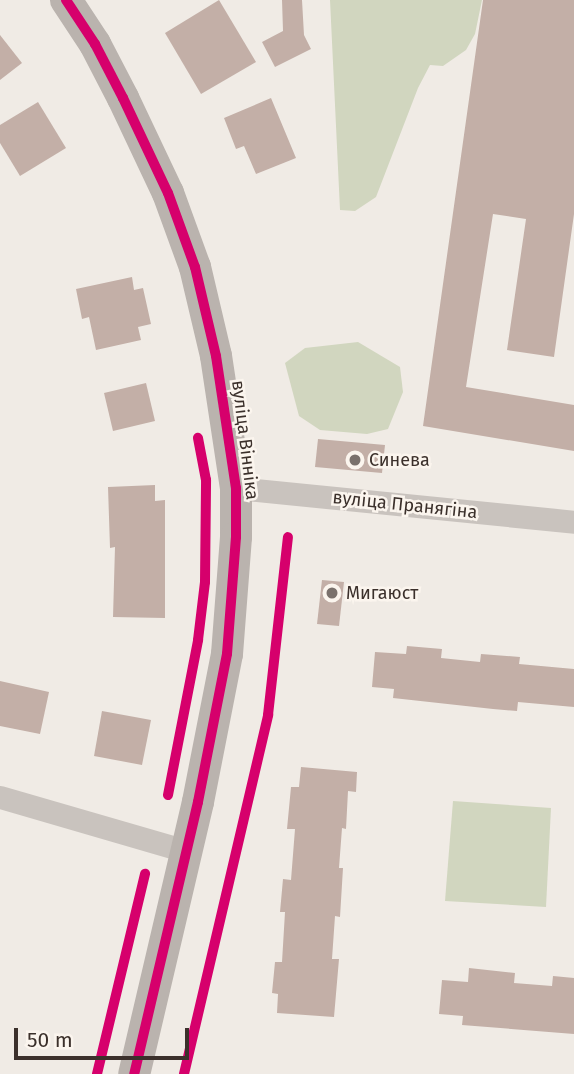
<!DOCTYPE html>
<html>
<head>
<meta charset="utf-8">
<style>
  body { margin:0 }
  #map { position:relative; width:574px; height:1074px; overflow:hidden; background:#f0ebe5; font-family:"Fira Sans",sans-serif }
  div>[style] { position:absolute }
  .green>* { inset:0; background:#d1d6bf }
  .building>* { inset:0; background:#c3afa7 }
  .street>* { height:23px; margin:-11.5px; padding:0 11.5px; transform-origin:11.5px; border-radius:11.5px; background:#c9c3be }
  .secondary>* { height:32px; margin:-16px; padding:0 16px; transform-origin:16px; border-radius:16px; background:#bab3ae }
  .cycleway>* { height:10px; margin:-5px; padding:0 5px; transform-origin:5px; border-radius:5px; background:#d6006c }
  .dots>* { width:19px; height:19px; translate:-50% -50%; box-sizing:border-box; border:4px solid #fbf5ee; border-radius:50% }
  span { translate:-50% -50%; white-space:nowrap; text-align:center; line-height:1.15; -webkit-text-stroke:5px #fbf5ee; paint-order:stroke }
  .street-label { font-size:18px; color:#3b302b }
  .poi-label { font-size:18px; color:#3b302b }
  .left { translate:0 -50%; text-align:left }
  .scale { position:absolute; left:14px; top:1028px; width:175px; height:32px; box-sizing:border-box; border:4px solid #3b302b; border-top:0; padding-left:9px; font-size:21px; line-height:24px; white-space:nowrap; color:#3b302b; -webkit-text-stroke:5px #fbf5ee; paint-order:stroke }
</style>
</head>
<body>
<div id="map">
  <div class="green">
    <div style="clip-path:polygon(330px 0,482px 0,475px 34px,466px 50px,443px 66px,430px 65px,418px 88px,376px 197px,355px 211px,340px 210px)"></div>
    <div style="clip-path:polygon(358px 342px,400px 367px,403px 392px,388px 429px,367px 434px,320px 430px,299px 416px,285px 363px,305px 348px)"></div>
    <div style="clip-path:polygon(453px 801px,551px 808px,546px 907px,445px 901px)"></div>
  </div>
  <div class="building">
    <div style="clip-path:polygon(219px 0,256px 62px,201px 94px,165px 33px)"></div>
    <div style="clip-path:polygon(282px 0,302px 0,304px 35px,311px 49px,275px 67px,262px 42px,283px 31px)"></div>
    <div style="clip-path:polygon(483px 0,574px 0,574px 214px,554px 357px,507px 350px,526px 219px,493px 214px,466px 387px,574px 405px,574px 451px,423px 426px)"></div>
    <div style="clip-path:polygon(0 35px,22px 63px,0 80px)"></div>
    <div style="clip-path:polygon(271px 98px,296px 158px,256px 174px,244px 146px,236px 149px,224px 118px)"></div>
    <div style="clip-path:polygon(38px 102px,66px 148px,20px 176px,0 143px,0 125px)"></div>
    <div style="clip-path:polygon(132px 277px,134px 290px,143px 288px,151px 324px,138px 327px,141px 340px,96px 350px,89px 317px,82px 319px,76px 289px)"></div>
    <div style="clip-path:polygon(146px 383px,155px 421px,113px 431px,104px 393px)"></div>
    <div style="clip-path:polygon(318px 439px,385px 445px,382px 473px,315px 467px)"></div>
    <div style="clip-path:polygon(155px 485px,155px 501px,165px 500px,165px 618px,113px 617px,115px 547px,110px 548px,108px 487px)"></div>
    <div style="clip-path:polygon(322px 580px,344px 582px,339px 626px,317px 624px)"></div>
    <div style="clip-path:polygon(407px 646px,442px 649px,441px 658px,480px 662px,481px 654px,520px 657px,519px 664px,574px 669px,574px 707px,518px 702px,517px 711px,493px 709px,393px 698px,394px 689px,372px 687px,375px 652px,406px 654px)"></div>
    <div style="clip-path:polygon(0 681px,49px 692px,40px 734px,0 726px)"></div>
    <div style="clip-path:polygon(102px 711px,151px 720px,142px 765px,94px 756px)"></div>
    <div style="clip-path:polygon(301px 767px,357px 772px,356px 792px,348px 791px,346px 829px,342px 828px,339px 868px,343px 868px,340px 917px,335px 916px,332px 959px,339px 959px,334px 1017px,277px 1013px,278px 994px,272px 993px,275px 962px,282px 962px,285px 912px,280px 912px,283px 879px,291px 880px,295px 829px,287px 829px,291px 787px,299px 787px)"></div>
    <div style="clip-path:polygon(469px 968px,515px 973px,514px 983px,552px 986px,553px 976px,574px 978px,574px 1034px,462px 1025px,463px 1016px,439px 1014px,442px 980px,468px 982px)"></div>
  </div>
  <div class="street">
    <div style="left:236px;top:488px;width:340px;rotate:5.7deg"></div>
    <div style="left:0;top:797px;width:194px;rotate:16.2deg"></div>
  </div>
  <div class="secondary">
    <div style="left:66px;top:0;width:53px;rotate:56.6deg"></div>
    <div style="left:95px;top:44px;width:61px;rotate:62.6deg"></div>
    <div style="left:123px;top:98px;width:105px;rotate:64.7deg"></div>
    <div style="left:168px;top:193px;width:79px;rotate:70deg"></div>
    <div style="left:195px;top:267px;width:91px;rotate:76.7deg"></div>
    <div style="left:216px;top:356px;width:134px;rotate:81.4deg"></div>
    <div style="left:236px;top:488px;width:49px;rotate:90deg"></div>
    <div style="left:236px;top:537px;width:117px;rotate:94.4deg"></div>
    <div style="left:227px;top:654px;width:151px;rotate:101.1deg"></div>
    <div style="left:198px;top:802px;width:279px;rotate:103.2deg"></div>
  </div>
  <div class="cycleway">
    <div style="left:66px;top:0;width:53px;rotate:56.6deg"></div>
    <div style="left:95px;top:44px;width:61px;rotate:62.6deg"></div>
    <div style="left:123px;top:98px;width:105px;rotate:64.7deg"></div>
    <div style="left:168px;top:193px;width:79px;rotate:70deg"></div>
    <div style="left:195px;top:267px;width:91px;rotate:76.7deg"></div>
    <div style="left:216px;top:356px;width:134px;rotate:81.4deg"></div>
    <div style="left:236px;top:488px;width:49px;rotate:90deg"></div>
    <div style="left:236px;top:537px;width:117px;rotate:94.4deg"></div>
    <div style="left:227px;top:654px;width:151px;rotate:101.1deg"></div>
    <div style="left:198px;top:802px;width:279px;rotate:103.2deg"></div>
    <div style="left:168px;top:795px;width:158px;rotate:-79deg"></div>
    <div style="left:198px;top:640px;width:58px;rotate:-83.1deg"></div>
    <div style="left:205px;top:582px;width:102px;rotate:-89.4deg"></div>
    <div style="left:206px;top:480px;width:43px;rotate:-100.8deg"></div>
    <div style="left:97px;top:1074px;width:206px;rotate:-76.5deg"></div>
    <div style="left:184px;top:1074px;width:369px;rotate:-76.8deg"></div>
    <div style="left:268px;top:715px;width:179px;rotate:-83.6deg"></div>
  </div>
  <div class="dots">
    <div style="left:355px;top:460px;background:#7a716c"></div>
    <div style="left:332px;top:593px;background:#7a716c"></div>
  </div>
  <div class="street-label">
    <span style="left:245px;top:440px;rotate:83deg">вуліца Вінніка</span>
    <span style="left:405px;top:505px;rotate:6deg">вуліца Пранягіна</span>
  </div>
  <div class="poi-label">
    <span class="left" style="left:369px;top:460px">Синева</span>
    <span class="left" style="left:346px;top:593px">Мигаюст</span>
  </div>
  <div class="scale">50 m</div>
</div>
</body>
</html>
